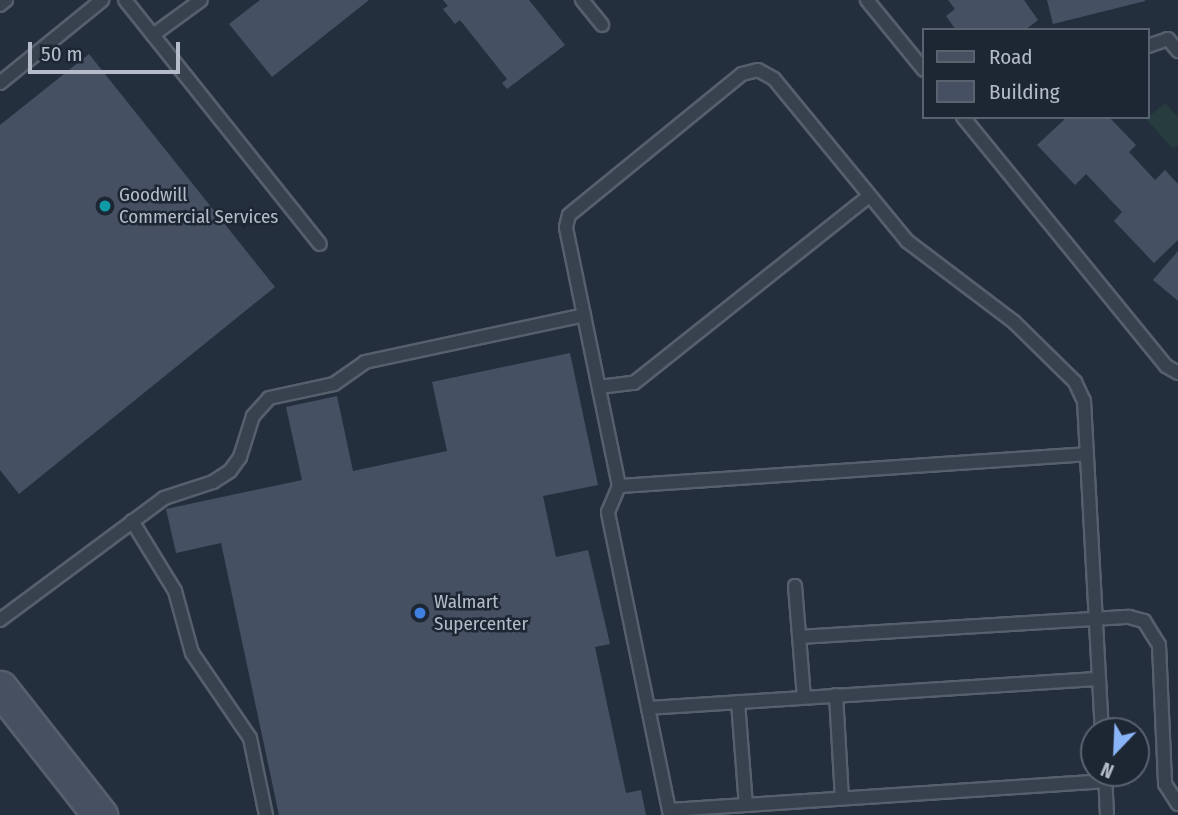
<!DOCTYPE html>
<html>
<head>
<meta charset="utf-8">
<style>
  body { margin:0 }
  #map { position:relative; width:1178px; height:815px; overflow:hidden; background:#242f3e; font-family:"Fira Sans Condensed",sans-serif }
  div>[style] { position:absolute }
  .green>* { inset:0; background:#263c3f }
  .building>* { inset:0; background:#455162 }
  .roads { filter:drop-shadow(2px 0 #565f6c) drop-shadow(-2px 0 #565f6c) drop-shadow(0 2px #565f6c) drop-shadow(0 -2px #565f6c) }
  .lane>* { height:12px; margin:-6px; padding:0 6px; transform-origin:6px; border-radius:6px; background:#38414e }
  .secondary>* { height:33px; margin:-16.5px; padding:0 16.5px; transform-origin:16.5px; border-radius:16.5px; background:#465061 }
  .dots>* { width:19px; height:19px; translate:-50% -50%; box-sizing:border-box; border:4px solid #1d2633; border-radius:50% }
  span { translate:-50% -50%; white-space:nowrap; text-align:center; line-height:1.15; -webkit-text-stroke:5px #1d2633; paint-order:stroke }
  .poi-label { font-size:19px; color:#b4bcc9 }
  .left { translate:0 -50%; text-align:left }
  .legend { position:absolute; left:922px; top:28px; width:228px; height:91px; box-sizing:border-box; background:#1d2633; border:2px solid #59626f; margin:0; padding:9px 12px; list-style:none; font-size:21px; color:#b4bcc9 }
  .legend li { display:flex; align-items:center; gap:14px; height:35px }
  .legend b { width:35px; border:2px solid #59626f }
  .north { position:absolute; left:1080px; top:717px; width:70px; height:70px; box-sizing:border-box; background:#1d2633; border:2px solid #59626f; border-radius:50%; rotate:203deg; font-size:19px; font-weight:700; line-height:28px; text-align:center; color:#b4bcc9 }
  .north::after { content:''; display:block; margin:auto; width:24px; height:32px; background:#8ab4f8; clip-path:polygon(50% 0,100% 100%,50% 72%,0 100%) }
  .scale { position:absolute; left:28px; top:42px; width:152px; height:32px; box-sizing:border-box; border:4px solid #b4bcc9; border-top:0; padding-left:9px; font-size:21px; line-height:24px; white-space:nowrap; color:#b4bcc9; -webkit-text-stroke:5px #1d2633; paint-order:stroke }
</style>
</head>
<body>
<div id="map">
  <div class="green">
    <div style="clip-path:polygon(1165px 103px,1178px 117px,1178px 145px,1173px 149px,1146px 119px)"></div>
  </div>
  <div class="building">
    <div style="clip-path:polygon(260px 0,369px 0,272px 77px,229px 24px)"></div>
    <div style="clip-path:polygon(443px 0,529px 0,565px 45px,507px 89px,502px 83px,507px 79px,460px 20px,455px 24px,443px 9px,448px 6px)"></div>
    <div style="clip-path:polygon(948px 0,1024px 0,1038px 20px,1025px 30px,956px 30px,946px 16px,955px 9px)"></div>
    <div style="clip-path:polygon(1047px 0,1145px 0,1145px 1px,1053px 24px)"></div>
    <div style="clip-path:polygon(89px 54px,275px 287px,19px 494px,0 470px,0 125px)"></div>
    <div style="clip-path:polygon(1067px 117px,1109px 117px,1136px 145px,1129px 152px,1155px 180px,1165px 170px,1178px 184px,1178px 240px,1154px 263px,1114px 221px,1122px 212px,1086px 174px,1075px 185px,1037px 145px)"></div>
    <div style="clip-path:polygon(1178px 251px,1178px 301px,1153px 280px)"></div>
    <div style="clip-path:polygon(570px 353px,598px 485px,543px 496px,556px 557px,588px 550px,610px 644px,595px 647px,626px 793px,641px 790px,646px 815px,279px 815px,221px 543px,176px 553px,166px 509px,302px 480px,286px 407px,337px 396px,353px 471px,447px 451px,432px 382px)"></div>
  </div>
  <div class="roads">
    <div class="lane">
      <div style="left:125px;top:0;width:312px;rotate:51.4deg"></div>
      <div style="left:582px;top:0;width:32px;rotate:51deg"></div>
      <div style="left:867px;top:0;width:90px;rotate:50.8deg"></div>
      <div style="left:0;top:5px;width:8px;rotate:-40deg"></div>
      <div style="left:153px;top:35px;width:59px;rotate:-36.1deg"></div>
      <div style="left:1148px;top:46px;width:21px;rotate:-19deg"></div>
      <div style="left:1168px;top:39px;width:16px;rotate:50deg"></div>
      <div style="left:0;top:83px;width:132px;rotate:-39.1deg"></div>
      <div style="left:963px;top:117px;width:321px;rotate:50.8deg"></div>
      <div style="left:1166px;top:366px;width:14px;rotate:30deg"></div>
      <div style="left:599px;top:387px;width:35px;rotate:-7deg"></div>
      <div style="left:634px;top:383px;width:299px;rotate:-38.5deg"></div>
      <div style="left:619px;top:486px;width:469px;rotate:-3.9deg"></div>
      <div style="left:132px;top:521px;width:82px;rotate:58.4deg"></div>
      <div style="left:175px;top:591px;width:64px;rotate:74.7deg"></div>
      <div style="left:192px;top:653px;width:103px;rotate:55.7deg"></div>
      <div style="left:250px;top:738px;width:79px;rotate:78.3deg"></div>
      <div style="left:795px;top:586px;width:111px;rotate:85.4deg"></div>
      <div style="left:0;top:620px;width:204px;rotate:-36.6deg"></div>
      <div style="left:164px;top:498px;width:52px;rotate:-18.1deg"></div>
      <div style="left:213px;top:482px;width:20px;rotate:-33deg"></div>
      <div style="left:230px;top:471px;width:17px;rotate:-54deg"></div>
      <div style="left:240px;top:457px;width:43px;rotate:-72.4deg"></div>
      <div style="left:253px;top:416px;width:24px;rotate:-48deg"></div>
      <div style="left:269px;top:398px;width:66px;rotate:-12.2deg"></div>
      <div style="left:334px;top:384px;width:38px;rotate:-35deg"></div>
      <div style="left:365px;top:362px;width:224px;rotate:-12.1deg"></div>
      <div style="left:799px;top:637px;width:331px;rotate:-3.5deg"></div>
      <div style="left:1129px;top:617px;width:16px;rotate:15deg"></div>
      <div style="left:1144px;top:621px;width:28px;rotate:58deg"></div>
      <div style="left:1159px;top:645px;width:139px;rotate:87.5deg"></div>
      <div style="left:1165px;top:784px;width:24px;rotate:57deg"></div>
      <div style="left:836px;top:695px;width:103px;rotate:86.7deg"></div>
      <div style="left:738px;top:702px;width:103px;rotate:85.6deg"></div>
      <div style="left:648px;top:708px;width:451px;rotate:-3.7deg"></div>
      <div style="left:1105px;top:773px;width:42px;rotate:87.3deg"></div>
      <div style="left:669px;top:810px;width:437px;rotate:-3.8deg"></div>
      <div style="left:670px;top:815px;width:309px;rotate:-101.6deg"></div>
      <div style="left:608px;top:512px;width:28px;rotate:-67deg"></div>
      <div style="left:619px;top:486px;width:264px;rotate:-101.6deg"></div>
      <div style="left:566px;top:227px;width:12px;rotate:-76deg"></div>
      <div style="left:569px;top:215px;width:223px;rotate:-39.2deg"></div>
      <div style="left:742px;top:74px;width:16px;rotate:-14deg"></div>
      <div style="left:758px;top:70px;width:18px;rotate:29deg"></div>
      <div style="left:774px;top:79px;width:210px;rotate:50.6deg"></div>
      <div style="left:907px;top:241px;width:134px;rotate:37.1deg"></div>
      <div style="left:1014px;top:322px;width:86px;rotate:44.5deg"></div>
      <div style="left:1075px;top:382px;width:21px;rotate:65deg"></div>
      <div style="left:1084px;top:401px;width:330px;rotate:86.9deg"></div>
    </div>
    <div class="secondary">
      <div style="left:0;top:688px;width:162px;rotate:51.8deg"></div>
    </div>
  </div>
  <div class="dots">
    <div style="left:105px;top:206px;background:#0f9aa8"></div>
    <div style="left:420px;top:613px;background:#3f7fe0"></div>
  </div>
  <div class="poi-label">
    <span class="left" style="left:119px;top:206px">Goodwill<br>Commercial Services</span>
    <span class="left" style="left:434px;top:613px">Walmart<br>Supercenter</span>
  </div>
  <ul class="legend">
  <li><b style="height:9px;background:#465061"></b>Road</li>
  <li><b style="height:19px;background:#455162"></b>Building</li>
  </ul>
  <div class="north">N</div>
  <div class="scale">50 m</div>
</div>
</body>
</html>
